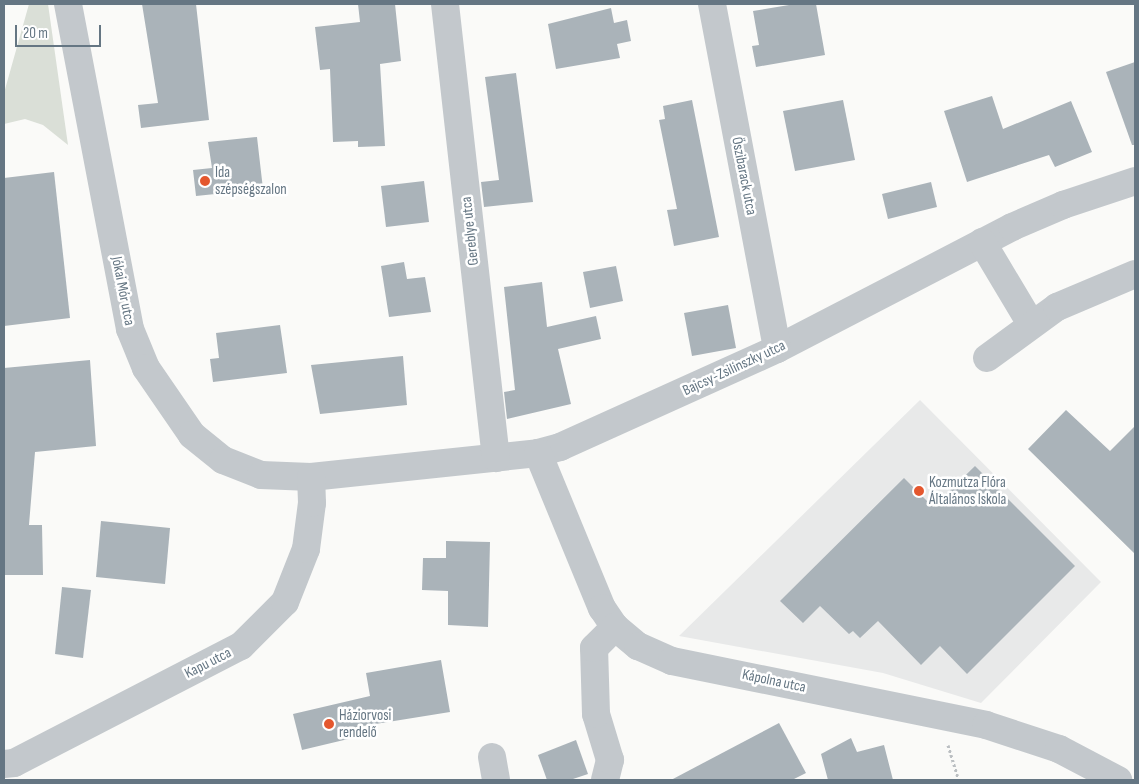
<!DOCTYPE html>
<html>
<head>
<meta charset="utf-8">
<style>
  body { margin:0 }
  #map { position:relative; width:1139px; height:784px; overflow:hidden; background:#fafaf8; font-family:"Sofia Sans Condensed",sans-serif }
  div>[style] { position:absolute }
  .built>* { inset:0; background:#e8e9e9 }
  .green>* { inset:0; background:#dadfd7 }
  .building>* { inset:0; background:#aab3b9 }
  .path>* { height:3px; margin-top:-1.5px; transform-origin:0; background:repeating-linear-gradient(90deg,#bbbfc2 0 2.5px,transparent 0 5px) }
  .minor>* { height:28px; margin:-14px; padding:0 14px; transform-origin:14px; border-radius:14px; background:#c3c8cc }
  .dots>* { width:14px; height:14px; translate:-50% -50%; box-sizing:border-box; border:2px solid #fff; border-radius:50% }
  span { translate:-50% -50%; white-space:nowrap; text-align:center; line-height:1.15; -webkit-text-stroke:5px #fff; paint-order:stroke }
  .poi-label { font-size:15px; color:#657683 }
  .left { translate:0 -50%; text-align:left }
  .street-label { font-size:15px; color:#657683 }
  .frame { position:absolute; inset:0; border:5px solid #657683; pointer-events:none }
  .scale { position:absolute; left:15px; top:25px; width:86px; height:22px; box-sizing:border-box; border:2px solid #657683; border-top:0; padding-left:6px; font-size:15px; line-height:18px; white-space:nowrap; color:#657683; -webkit-text-stroke:4px #fff; paint-order:stroke }
</style>
</head>
<body>
<div id="map">
  <div class="built">
    <div style="clip-path:polygon(920px 400px,1101px 582px,981px 703px,883px 673px,679px 636px)"></div>
  </div>
  <div class="green">
    <div style="clip-path:polygon(29px 4px,48px 4px,68px 145px,43px 125px,25px 119px,4px 124px,4px 93px)"></div>
  </div>
  <div class="building">
    <div style="clip-path:polygon(142px 4px,196px 4px,209px 120px,141px 128px,138px 105px,158px 103px)"></div>
    <div style="clip-path:polygon(358px 4px,395px 4px,401px 61px,380px 64px,385px 146px,358px 147px,358px 141px,333px 142px,330px 69px,320px 70px,315px 27px,360px 22px)"></div>
    <div style="clip-path:polygon(795px 4px,816px 4px,825px 55px,756px 67px,752px 46px,759px 45px,753px 11px)"></div>
    <div style="clip-path:polygon(611px 8px,614px 23px,627px 20px,631px 41px,617px 44px,620px 58px,556px 69px,548px 24px)"></div>
    <div style="clip-path:polygon(1135px 62px,1135px 145px,1132px 145px,1106px 72px)"></div>
    <div style="clip-path:polygon(516px 73px,533px 202px,484px 207px,481px 182px,499px 180px,485px 77px)"></div>
    <div style="clip-path:polygon(992px 96px,1003px 129px,1071px 101px,1092px 152px,1055px 167px,1049px 155px,967px 182px,944px 111px)"></div>
    <div style="clip-path:polygon(692px 100px,719px 237px,674px 246px,667px 210px,677px 209px,659px 120px,665px 119px,663px 106px)"></div>
    <div style="clip-path:polygon(843px 100px,855px 160px,795px 171px,783px 111px)"></div>
    <div style="clip-path:polygon(257px 137px,263px 189px,196px 196px,193px 170px,212px 168px,208px 142px)"></div>
    <div style="clip-path:polygon(54px 172px,70px 318px,4px 326px,4px 178px)"></div>
    <div style="clip-path:polygon(424px 181px,429px 222px,386px 227px,381px 186px)"></div>
    <div style="clip-path:polygon(931px 182px,937px 207px,888px 219px,882px 194px)"></div>
    <div style="clip-path:polygon(404px 262px,407px 279px,425px 277px,431px 312px,389px 317px,381px 266px)"></div>
    <div style="clip-path:polygon(616px 266px,623px 301px,590px 308px,583px 272px)"></div>
    <div style="clip-path:polygon(542px 282px,547px 327px,596px 316px,601px 339px,558px 349px,571px 404px,507px 419px,504px 392px,515px 390px,504px 287px)"></div>
    <div style="clip-path:polygon(728px 305px,736px 348px,692px 356px,684px 313px)"></div>
    <div style="clip-path:polygon(280px 325px,287px 373px,213px 382px,210px 359px,219px 358px,216px 333px)"></div>
    <div style="clip-path:polygon(403px 356px,407px 405px,320px 414px,311px 365px)"></div>
    <div style="clip-path:polygon(90px 360px,96px 446px,35px 452px,29px 525px,42px 525px,43px 575px,4px 575px,4px 368px)"></div>
    <div style="clip-path:polygon(1066px 410px,1110px 451px,1135px 426px,1135px 554px,1028px 449px)"></div>
    <div style="clip-path:polygon(975px 466px,1075px 566px,967px 674px,940px 646px,921px 665px,878px 621px,860px 638px,853px 631px,849px 634px,820px 606px,803px 623px,780px 601px,904px 478px,933px 507px)"></div>
    <div style="clip-path:polygon(101px 521px,170px 528px,165px 584px,96px 577px)"></div>
    <div style="clip-path:polygon(446px 541px,490px 542px,488px 627px,448px 625px,448px 591px,422px 590px,423px 558px,446px 558px)"></div>
    <div style="clip-path:polygon(62px 587px,91px 590px,83px 658px,55px 654px)"></div>
    <div style="clip-path:polygon(441px 660px,450px 712px,363px 726px,365px 735px,302px 750px,293px 714px,370px 696px,366px 673px)"></div>
    <div style="clip-path:polygon(779px 723px,806px 773px,792px 780px,671px 780px)"></div>
    <div style="clip-path:polygon(851px 738px,857px 752px,884px 745px,893px 780px,828px 780px,821px 754px)"></div>
    <div style="clip-path:polygon(576px 740px,588px 774px,570px 780px,547px 780px,538px 755px)"></div>
  </div>
  <div class="path">
    <div style="left:948px;top:745px;width:37px;rotate:73deg"></div>
  </div>
  <div class="minor">
    <div style="left:68px;top:4px;width:331px;rotate:79.2deg"></div>
    <div style="left:130px;top:329px;width:42px;rotate:67.7deg"></div>
    <div style="left:146px;top:368px;width:81px;rotate:55.5deg"></div>
    <div style="left:192px;top:435px;width:40px;rotate:39deg"></div>
    <div style="left:223px;top:460px;width:41px;rotate:21.5deg"></div>
    <div style="left:261px;top:475px;width:50px;rotate:2.3deg"></div>
    <div style="left:311px;top:477px;width:228px;rotate:-6deg"></div>
    <div style="left:538px;top:453px;width:23px;rotate:-15deg"></div>
    <div style="left:560px;top:447px;width:238px;rotate:-24.3deg"></div>
    <div style="left:777px;top:349px;width:265px;rotate:-27.4deg"></div>
    <div style="left:1012px;top:227px;width:56px;rotate:-23.3deg"></div>
    <div style="left:1063px;top:205px;width:76px;rotate:-18.4deg"></div>
    <div style="left:445px;top:4px;width:457px;rotate:83.6deg"></div>
    <div style="left:712px;top:4px;width:351px;rotate:79.3deg"></div>
    <div style="left:982px;top:242px;width:96px;rotate:59.1deg"></div>
    <div style="left:987px;top:358px;width:87px;rotate:-36.1deg"></div>
    <div style="left:1057px;top:307px;width:85px;rotate:-22.9deg"></div>
    <div style="left:538px;top:453px;width:168px;rotate:67.6deg"></div>
    <div style="left:602px;top:608px;width:23px;rotate:56deg"></div>
    <div style="left:615px;top:627px;width:30px;rotate:40deg"></div>
    <div style="left:638px;top:646px;width:37px;rotate:24deg"></div>
    <div style="left:672px;top:661px;width:320px;rotate:11.5deg"></div>
    <div style="left:986px;top:725px;width:77px;rotate:18.2deg"></div>
    <div style="left:1059px;top:749px;width:67px;rotate:27.7deg"></div>
    <div style="left:492px;top:757px;width:23px;rotate:80deg"></div>
    <div style="left:4px;top:764px;width:10px;rotate:-6deg"></div>
    <div style="left:14px;top:763px;width:255px;rotate:-27.3deg"></div>
    <div style="left:241px;top:646px;width:62px;rotate:-45deg"></div>
    <div style="left:285px;top:602px;width:57px;rotate:-68.4deg"></div>
    <div style="left:306px;top:549px;width:46px;rotate:-82.6deg"></div>
    <div style="left:312px;top:503px;width:26px;rotate:-92deg"></div>
    <div style="left:605px;top:780px;width:21px;rotate:-76deg"></div>
    <div style="left:610px;top:760px;width:48px;rotate:-106.9deg"></div>
    <div style="left:596px;top:714px;width:66px;rotate:-91.7deg"></div>
    <div style="left:594px;top:648px;width:30px;rotate:-45deg"></div>
  </div>
  <div class="dots">
    <div style="left:205px;top:181px;background:#e4572e"></div>
    <div style="left:919px;top:491px;background:#e4572e"></div>
    <div style="left:329px;top:724px;background:#e4572e"></div>
  </div>
  <div class="poi-label">
    <span class="left" style="left:215px;top:181px">Ida<br>szépségszalon</span>
    <span class="left" style="left:929px;top:491px">Kozmutza Flóra<br>Általános Iskola</span>
    <span class="left" style="left:339px;top:724px">Háziorvosi<br>rendelő</span>
  </div>
  <div class="street-label">
    <span style="left:744px;top:176px;rotate:79deg">Őszibarack utca</span>
    <span style="left:470px;top:231px;rotate:-96deg">Gereblye utca</span>
    <span style="left:123px;top:291px;rotate:79deg">Jókai Mór utca</span>
    <span style="left:734px;top:368px;rotate:-25deg">Bajcsy-Zsilinszky utca</span>
    <span style="left:208px;top:663px;rotate:-27deg">Kapu utca</span>
    <span style="left:774px;top:681px;rotate:12deg">Kápolna utca</span>
  </div>
  <div class="frame"></div>
  <div class="scale">20 m</div>
</div>
</body>
</html>
